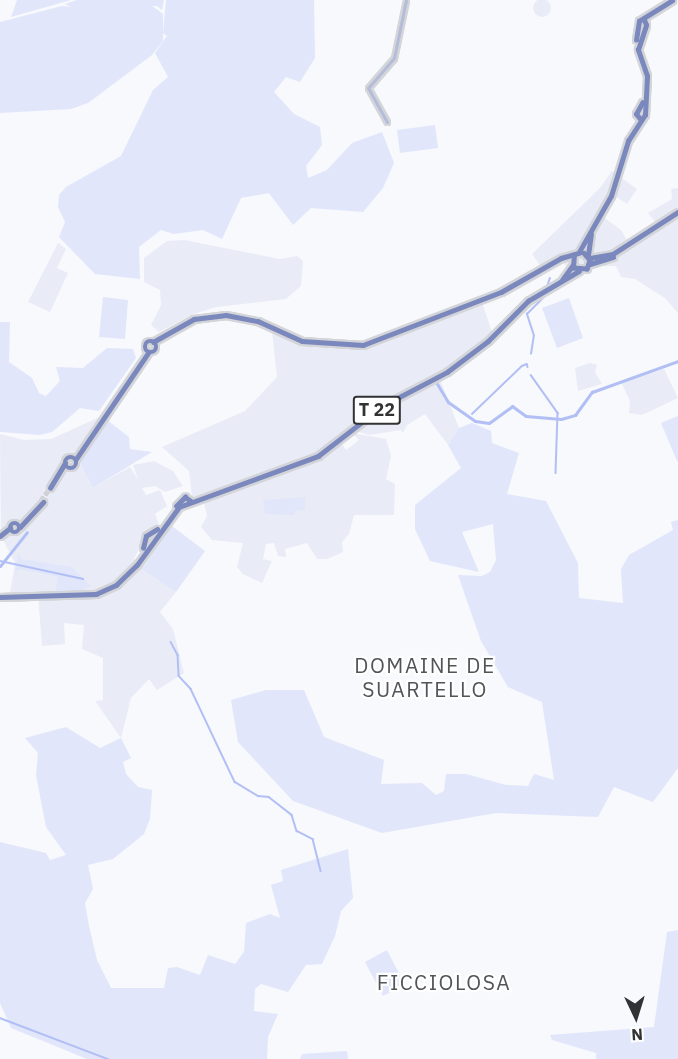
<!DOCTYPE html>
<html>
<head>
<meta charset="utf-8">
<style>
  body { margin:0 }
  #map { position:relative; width:678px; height:1059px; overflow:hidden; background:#f7f9fd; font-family:"IBM Plex Sans",sans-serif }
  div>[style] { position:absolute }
  .built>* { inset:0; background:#e9ecf7 }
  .round { border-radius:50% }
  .green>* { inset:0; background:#e1e6fa }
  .stream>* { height:1.5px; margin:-0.75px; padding:0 0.75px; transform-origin:0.75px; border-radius:0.75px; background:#b2bff5 }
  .canal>* { height:3px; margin:-1.5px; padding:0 1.5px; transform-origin:1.5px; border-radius:1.5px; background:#b2bff5 }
  .major-tunnel>* { height:4.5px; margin-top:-2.25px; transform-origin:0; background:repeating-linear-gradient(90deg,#cfd1d5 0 4.5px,transparent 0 6.5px) }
  .roads { filter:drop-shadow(2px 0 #d3d5d9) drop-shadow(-2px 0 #d3d5d9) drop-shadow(0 2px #d3d5d9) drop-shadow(0 -2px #d3d5d9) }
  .minor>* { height:3px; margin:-1.5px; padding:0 1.5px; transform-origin:1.5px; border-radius:1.5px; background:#b4bcda }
  .major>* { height:4.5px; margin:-2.25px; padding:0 2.25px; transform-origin:2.25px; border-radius:2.25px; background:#7b88bd }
  .major>.ring { margin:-2.25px; padding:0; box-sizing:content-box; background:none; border:4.5px solid #7b88bd; border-radius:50% }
  span { translate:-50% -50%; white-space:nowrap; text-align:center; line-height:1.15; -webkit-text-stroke:4.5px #fff; paint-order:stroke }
  .shield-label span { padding:2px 4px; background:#fff; border:2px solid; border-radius:4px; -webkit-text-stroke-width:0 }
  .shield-label { font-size:18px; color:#313233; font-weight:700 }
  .neighbourhood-label { font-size:21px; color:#535457; letter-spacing:1.5px }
  .north { position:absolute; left:606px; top:987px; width:60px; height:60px; -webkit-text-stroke:4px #fff; paint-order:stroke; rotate:176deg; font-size:16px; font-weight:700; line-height:24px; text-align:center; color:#313233 }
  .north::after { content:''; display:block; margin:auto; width:21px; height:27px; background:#313233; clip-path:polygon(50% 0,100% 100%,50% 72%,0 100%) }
</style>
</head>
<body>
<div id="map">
  <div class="built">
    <div class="round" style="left:533px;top:-1px;width:18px;height:18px"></div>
    <div style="clip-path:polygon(612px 171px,637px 189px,627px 204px,615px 196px,602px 216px,621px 230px,627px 240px,655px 222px,648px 213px,672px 199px,671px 189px,678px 188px,678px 313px,665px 298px,635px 279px,621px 277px,616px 266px,601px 266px,578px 276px,563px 263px,544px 271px,532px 254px,600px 188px)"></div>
    <div style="clip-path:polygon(184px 240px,280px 259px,297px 256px,303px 261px,301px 286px,286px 299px,216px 307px,191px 315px,159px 332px,151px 325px,161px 305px,160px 290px,144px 282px,144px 258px,167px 241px)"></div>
    <div style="clip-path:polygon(58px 243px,66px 249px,57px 268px,68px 273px,50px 312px,28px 302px)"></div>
    <div style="clip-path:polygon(482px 302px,494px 338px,441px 382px,459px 428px,448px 445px,425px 414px,407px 425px,403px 433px,401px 430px,369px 435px,359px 432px,361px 425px,389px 406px,387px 401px,338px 438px,346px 450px,359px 440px,352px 433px,386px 439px,391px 456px,386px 479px,395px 484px,394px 515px,354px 515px,349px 534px,342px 542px,343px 552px,327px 559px,317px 559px,307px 543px,285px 549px,286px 557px,278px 556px,274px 543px,266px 544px,263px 559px,272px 561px,262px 583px,243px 574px,237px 567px,243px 543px,212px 540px,201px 527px,207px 516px,202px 495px,192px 497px,189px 471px,162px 447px,245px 411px,277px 377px,272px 331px,317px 347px,361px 349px)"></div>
    <div style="clip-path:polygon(590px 363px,597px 365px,595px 372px,602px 384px,578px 391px,575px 368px)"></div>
    <div style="clip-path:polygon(664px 369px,678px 398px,642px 415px,629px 413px,630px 401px,621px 382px)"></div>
    <div style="clip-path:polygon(104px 415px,75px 455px,93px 488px,130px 467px,138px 480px,133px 465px,154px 461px,173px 471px,183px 486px,165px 492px,155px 486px,142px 488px,146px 495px,160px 490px,167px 506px,155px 514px,159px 524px,148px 531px,134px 559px,176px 592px,160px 612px,173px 629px,184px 673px,157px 690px,149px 679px,131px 698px,121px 738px,95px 701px,103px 700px,103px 658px,82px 649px,84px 625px,64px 623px,65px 644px,42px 646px,38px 594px,10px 593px,15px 563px,1px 536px,0 434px,24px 440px,51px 439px)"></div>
  </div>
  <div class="green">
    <div style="clip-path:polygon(17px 0,71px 0,11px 17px)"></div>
    <div style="clip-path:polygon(77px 0,164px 0,162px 10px,157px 6px,152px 6px,163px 14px,163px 41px,152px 55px,88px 103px,71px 109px,0 113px,0 22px,62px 6px,71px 7px,65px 4px)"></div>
    <div style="clip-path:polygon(166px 0,314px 0,315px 58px,300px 82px,286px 77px,274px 92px,294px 114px,320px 127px,322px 145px,306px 166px,308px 178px,327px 170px,352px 143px,382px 132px,394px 163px,383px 188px,363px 212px,311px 208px,293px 225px,269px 193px,241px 198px,222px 239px,203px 230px,174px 234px,161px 230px,139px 247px,140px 279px,95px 274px,59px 237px,65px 222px,58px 207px,59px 195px,66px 187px,121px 156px,153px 90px,168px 77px,155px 53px,167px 36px,163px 33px)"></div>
    <div style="clip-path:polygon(435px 125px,438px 148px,400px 153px,397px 130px)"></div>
    <div style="clip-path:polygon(103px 297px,128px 300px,125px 339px,99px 337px)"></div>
    <div style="clip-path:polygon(569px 298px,583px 338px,557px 348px,542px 308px)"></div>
    <div style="clip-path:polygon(0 322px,10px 322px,9px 362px,32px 378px,39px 393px,46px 396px,60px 381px,56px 367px,83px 368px,107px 348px,133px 349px,136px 358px,99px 411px,80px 408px,52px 432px,40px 435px,0 432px)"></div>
    <div style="clip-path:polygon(678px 416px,678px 461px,677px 461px,661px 423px)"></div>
    <div style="clip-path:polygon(107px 420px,129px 437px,130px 449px,152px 452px,93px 488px,78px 460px)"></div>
    <div style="clip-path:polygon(472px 423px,491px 431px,492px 443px,519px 453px,507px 494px,546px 501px,578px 563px,579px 598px,623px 603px,621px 569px,629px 555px,673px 530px,671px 522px,678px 520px,678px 768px,653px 802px,614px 787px,598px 817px,496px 813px,382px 833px,293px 801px,238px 742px,231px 700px,266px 690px,304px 690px,324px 737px,384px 760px,381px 784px,422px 783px,436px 795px,444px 791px,446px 774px,466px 774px,506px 785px,528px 786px,534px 774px,554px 780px,542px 702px,508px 687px,481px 641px,458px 575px,482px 576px,490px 572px,496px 560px,493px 524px,462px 532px,479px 572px,430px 561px,415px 529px,415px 505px,461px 468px,448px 445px,459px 428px)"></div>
    <div style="clip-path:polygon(305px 497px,305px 510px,295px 511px,295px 515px,265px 514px,263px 500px)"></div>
    <div style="clip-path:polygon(172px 526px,205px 551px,176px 592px,142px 569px)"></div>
    <div style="clip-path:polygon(18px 553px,22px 559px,72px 567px,91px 586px,79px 592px,55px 593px,58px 577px,26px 570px,18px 570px,15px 575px)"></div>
    <div style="clip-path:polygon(66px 727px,100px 748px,121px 738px,131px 758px,123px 762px,126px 774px,138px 787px,152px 790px,150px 819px,144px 834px,113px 859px,88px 865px,93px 889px,85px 903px,89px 926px,97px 960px,111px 988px,164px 988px,168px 968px,177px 967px,200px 975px,208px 955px,235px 964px,244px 952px,246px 923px,270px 914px,280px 918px,271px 885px,283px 881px,281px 870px,348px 849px,353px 898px,341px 911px,335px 936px,322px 964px,306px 965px,288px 992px,261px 984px,255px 989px,254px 1011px,278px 1014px,268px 1037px,267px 1059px,87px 1059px,11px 1028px,0 1003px,0 842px,46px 853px,50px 860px,66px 855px,46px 827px,36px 775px,38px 753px,25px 738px)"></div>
    <div style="clip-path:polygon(678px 930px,678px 1059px,596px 1059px,596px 1053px,552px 1040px,550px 1035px,654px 1027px,667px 932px)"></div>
    <div style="clip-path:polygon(387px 950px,405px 985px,383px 996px,365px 962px)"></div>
    <div style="clip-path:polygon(347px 1051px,348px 1059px,300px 1059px,302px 1054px)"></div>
  </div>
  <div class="stream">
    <div style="left:547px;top:287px;width:9px;rotate:-72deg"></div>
    <div style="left:531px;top:354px;width:18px;rotate:-81deg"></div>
    <div style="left:534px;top:336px;width:23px;rotate:-108deg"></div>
    <div style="left:527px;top:314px;width:28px;rotate:-45deg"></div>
    <div style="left:531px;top:375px;width:47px;rotate:54.6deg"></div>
    <div style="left:558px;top:413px;width:60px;rotate:91.9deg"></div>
    <div style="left:472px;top:414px;width:69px;rotate:-43.8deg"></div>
    <div style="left:522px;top:366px;width:5px;rotate:-22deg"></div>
    <div style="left:527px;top:364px;width:3px;rotate:72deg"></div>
    <div style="left:0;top:561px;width:85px;rotate:12.2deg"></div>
    <div style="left:171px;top:642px;width:15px;rotate:62deg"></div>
    <div style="left:178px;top:655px;width:21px;rotate:87deg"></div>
    <div style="left:179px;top:676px;width:18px;rotate:47deg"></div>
    <div style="left:191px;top:689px;width:103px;rotate:64.7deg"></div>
    <div style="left:235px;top:782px;width:27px;rotate:31deg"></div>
    <div style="left:258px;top:796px;width:11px;rotate:5deg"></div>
    <div style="left:269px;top:797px;width:29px;rotate:38deg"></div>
    <div style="left:292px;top:815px;width:17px;rotate:73deg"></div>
    <div style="left:297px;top:831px;width:18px;rotate:27deg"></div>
    <div style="left:313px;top:839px;width:33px;rotate:76deg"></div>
    <div style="left:0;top:1018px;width:116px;rotate:20.8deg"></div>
  </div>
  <div class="canal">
    <div style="left:436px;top:382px;width:23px;rotate:59deg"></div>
    <div style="left:448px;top:402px;width:33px;rotate:35deg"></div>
    <div style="left:475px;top:421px;width:14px;rotate:8deg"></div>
    <div style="left:489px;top:423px;width:29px;rotate:-36deg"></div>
    <div style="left:512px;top:406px;width:17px;rotate:36deg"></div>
    <div style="left:526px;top:416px;width:35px;rotate:5deg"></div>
    <div style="left:561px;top:419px;width:15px;rotate:-16deg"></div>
    <div style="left:575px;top:415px;width:29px;rotate:-54deg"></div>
    <div style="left:592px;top:392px;width:91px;rotate:-19.8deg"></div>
    <div style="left:0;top:566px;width:43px;rotate:-51.5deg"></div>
  </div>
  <div class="major-tunnel">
    <div style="left:41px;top:500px;width:15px;rotate:-53deg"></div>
  </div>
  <div class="roads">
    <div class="minor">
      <div style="left:387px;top:122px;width:39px;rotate:-119deg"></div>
      <div style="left:368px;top:88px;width:40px;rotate:-49deg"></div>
      <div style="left:394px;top:58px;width:59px;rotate:-78.3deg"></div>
    </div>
    <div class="major">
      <div style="left:636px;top:40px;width:19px;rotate:-81deg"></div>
      <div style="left:639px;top:21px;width:39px;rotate:-32deg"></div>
      <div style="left:640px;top:119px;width:6px;rotate:-129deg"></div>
      <div style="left:636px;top:114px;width:13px;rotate:-61deg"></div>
      <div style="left:579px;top:252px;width:64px;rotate:-60.3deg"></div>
      <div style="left:611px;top:196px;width:58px;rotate:-72.8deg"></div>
      <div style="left:628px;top:141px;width:31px;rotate:-57deg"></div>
      <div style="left:645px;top:115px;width:39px;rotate:-87deg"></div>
      <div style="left:647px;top:76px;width:28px;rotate:-109deg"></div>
      <div style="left:638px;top:50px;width:26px;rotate:-72deg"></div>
      <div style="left:646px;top:25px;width:5px;rotate:-112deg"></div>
      <div style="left:588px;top:255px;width:21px;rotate:-82deg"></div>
      <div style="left:590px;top:258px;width:23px;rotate:-10deg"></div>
      <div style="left:613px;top:254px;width:77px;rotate:-32.9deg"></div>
      <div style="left:590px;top:264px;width:24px;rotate:-17deg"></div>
      <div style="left:562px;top:280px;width:17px;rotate:-54deg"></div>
      <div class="ring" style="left:145.5px;top:341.5px;width:6.5px;height:6.5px"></div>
      <div style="left:153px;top:342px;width:47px;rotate:-29.3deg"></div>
      <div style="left:194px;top:319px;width:32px;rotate:-7deg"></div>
      <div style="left:226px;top:315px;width:33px;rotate:11deg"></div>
      <div style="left:258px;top:321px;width:48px;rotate:24.4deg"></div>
      <div style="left:302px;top:341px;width:61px;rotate:3.8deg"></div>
      <div style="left:363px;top:345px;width:148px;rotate:-21deg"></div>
      <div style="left:501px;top:292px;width:69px;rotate:-29.5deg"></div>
      <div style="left:561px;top:258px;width:19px;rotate:-16deg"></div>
      <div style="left:579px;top:253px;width:5px"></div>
      <div style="left:584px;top:253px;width:9px;rotate:49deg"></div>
      <div style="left:590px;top:260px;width:9px;rotate:108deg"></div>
      <div style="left:587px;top:269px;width:14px;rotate:-176deg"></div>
      <div style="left:573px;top:268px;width:13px;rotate:-86deg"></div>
      <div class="ring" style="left:65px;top:457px;width:7.5px;height:7.5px"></div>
      <div style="left:76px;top:459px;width:128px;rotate:-55.8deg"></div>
      <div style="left:50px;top:488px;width:29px;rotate:-59deg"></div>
      <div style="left:176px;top:506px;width:13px;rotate:-45deg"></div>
      <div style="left:185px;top:497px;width:7px;rotate:34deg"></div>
      <div class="ring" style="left:10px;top:523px;width:5.5px;height:5.5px"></div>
      <div style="left:20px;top:527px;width:34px;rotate:-47deg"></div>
      <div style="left:0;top:536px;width:13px;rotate:-39deg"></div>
      <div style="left:143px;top:548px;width:12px;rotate:-76deg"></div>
      <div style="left:146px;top:536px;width:13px;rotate:-32deg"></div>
      <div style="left:0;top:597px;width:96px;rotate:-1.8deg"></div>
      <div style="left:96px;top:594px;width:22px;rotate:-24deg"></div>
      <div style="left:116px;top:585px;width:29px;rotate:-44deg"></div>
      <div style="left:137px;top:565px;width:72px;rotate:-54.1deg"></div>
      <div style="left:179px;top:507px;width:148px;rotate:-20.1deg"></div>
      <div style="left:318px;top:456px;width:83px;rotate:-37.7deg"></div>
      <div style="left:384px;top:405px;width:71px;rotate:-27.6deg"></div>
      <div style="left:447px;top:372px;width:51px;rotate:-37.1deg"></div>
      <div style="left:488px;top:341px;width:57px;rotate:-45deg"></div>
      <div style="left:528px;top:301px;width:59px;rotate:-30.5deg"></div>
    </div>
  </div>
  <div class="shield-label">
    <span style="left:377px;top:410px">T 22</span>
  </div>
  <div class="neighbourhood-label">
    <span style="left:425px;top:677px">DOMAINE DE<br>SUARTELLO</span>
    <span style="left:444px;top:982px">FICCIOLOSA</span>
  </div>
  <div class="north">N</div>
</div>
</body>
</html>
